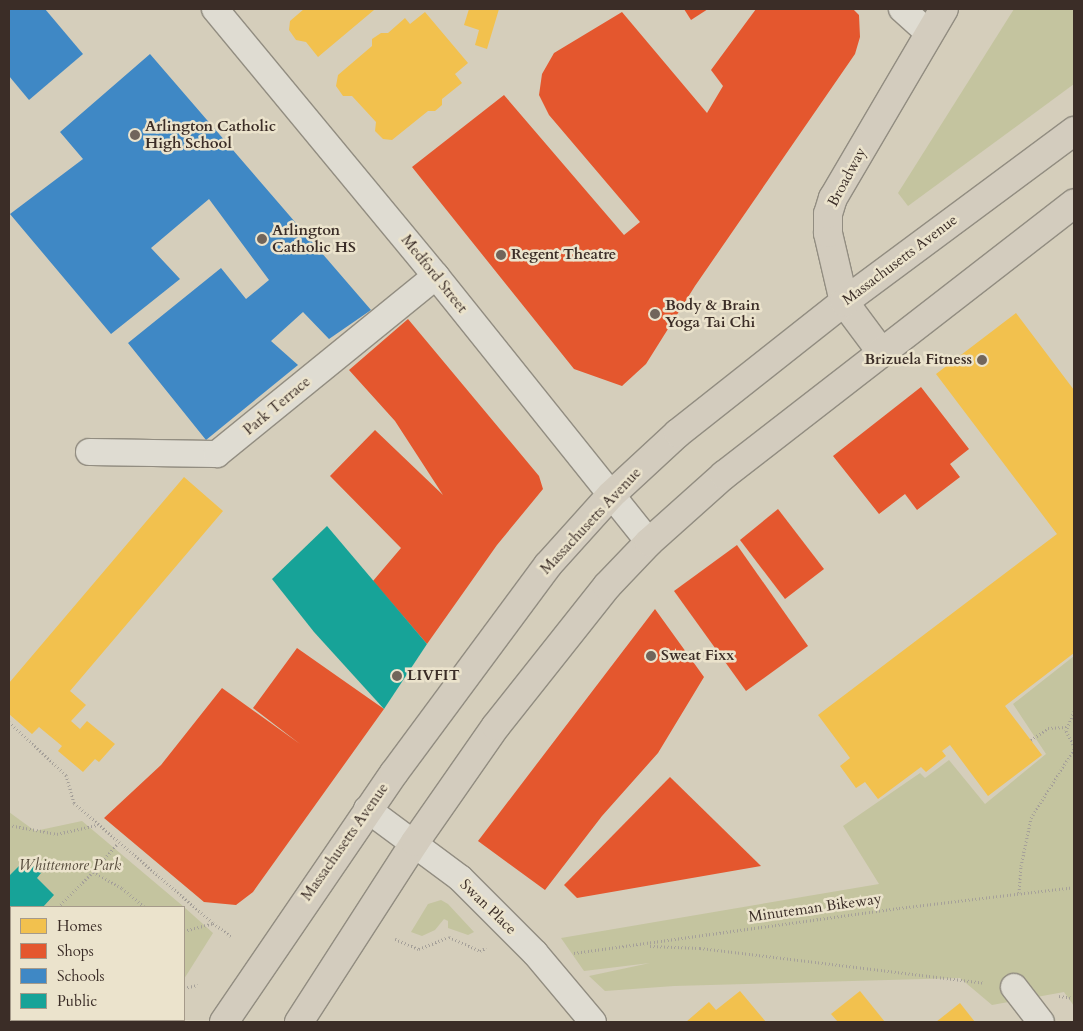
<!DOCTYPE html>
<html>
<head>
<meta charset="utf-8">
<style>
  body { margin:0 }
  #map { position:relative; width:1083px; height:1031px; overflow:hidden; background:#d5cebb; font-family:Cardo,serif }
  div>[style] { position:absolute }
  .green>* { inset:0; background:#c4c49f }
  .homes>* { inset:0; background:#f2c14e }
  .shops>* { inset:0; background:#e4572e }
  .schools>* { inset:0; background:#3f88c5 }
  .public>* { inset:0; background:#17a398 }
  .path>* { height:3px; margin-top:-1.5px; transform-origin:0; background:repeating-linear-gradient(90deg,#a5a099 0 1px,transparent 0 3.5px) }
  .roads { filter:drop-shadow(1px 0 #928d81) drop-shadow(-1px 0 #928d81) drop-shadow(0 1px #928d81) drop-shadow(0 -1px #928d81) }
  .street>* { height:26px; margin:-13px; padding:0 13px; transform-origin:13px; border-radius:13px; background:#dfdcd2 }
  .primary>* { height:28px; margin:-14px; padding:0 14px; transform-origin:14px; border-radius:14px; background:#d3ccbe }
  .highway>* { height:28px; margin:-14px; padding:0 14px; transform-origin:14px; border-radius:14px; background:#d3ccbe }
  .dots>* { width:14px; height:14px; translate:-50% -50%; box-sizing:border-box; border:2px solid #ebe3cc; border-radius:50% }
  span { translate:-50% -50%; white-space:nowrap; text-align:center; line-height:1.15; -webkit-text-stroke:5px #ebe3cc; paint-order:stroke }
  .poi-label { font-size:15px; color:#3b2d27; font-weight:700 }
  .left { translate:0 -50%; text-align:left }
  .right { translate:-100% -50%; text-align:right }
  .street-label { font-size:15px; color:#3b2d27 }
  .park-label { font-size:15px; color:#54493a; font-style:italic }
  .frame { position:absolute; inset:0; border:10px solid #3b2d27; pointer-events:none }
  .legend { position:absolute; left:10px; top:906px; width:175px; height:115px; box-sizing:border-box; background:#ebe3cc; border:1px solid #a59a8a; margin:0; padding:6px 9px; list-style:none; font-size:15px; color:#3b2d27 }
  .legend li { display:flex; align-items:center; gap:10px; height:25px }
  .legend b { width:25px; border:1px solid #a59a8a }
</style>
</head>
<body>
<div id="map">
  <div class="green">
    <div style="clip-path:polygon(1014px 9px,1074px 9px,1074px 84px,908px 206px,898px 193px)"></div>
    <div style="clip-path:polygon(1074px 656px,1074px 1006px,1064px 992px,992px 1005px,960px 978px,674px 986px,605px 991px,589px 976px,650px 963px,584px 971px,561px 938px,879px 884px,843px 826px,920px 773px,925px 778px,949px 760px,985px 804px,1046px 754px,1013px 704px)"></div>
    <div style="clip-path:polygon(9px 812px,35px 831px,82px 821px,184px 907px,11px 907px,11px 990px)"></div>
    <div style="clip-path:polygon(441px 900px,448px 904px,474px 932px,468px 935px,448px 928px,448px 921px,444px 919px,435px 930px,422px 936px,411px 932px,428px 904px)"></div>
    <div style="clip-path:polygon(184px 907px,213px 933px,184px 979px)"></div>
    <div style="clip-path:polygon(32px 1020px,158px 1020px,156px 1022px)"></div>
  </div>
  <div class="homes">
    <div style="clip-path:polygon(304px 9px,373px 9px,374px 10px,318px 57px,306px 42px,296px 40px,289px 30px,290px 21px)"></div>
    <div style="clip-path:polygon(469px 9px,499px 9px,487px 49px,475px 45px,479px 30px,464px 25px)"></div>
    <div style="clip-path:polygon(425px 12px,468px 63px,455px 74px,462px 83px,442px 99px,442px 105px,435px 111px,428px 111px,392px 140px,383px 139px,375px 131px,376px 122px,352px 96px,343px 96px,336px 86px,338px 75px,372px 46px,372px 39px,381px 33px,388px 33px,405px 18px,410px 24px)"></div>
    <div style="clip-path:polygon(1016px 313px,1074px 390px,1074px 653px,1005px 706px,1042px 755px,988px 796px,950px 745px,942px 751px,946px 756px,926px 772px,921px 767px,878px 799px,865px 782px,856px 788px,840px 766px,850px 758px,818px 715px,1057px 534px,936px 374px)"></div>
    <div style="clip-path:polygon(184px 477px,223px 511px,70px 691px,86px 705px,71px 721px,80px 729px,87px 721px,115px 744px,99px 762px,95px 759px,83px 772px,58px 751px,62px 746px,39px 727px,32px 734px,9px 714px,9px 683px)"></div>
    <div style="clip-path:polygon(740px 991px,766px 1022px,686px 1022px,709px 1002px,716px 1010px)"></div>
    <div style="clip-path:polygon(860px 991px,885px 1022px,838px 1022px,831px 1014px)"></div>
    <div style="clip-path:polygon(960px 1003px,975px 1022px,936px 1022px)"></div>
  </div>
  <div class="shops">
    <div style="clip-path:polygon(684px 9px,708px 9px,691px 20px)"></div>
    <div style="clip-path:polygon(756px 9px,853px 9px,859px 15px,860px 37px,855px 54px,695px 286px,646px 364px,622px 386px,574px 369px,412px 167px,504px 95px,624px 235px,640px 222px,549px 115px,539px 95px,542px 74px,554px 53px,622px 12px,707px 113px,723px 86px,711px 70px)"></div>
    <div style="clip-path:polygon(408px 319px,539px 476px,543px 489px,497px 545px,427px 644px,373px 581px,401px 548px,330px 476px,375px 430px,443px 495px,395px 421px,349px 370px)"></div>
    <div style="clip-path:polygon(921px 387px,969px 449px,950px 464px,960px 477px,917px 510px,905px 494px,879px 514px,833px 456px)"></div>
    <div style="clip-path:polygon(778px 509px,824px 569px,785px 599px,740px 540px)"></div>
    <div style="clip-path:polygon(737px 545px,808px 646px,746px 691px,674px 591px)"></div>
    <div style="clip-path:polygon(655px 609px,704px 677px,658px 753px,602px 816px,545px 890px,478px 841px)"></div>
    <div style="clip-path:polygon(297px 648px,384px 709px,253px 892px,236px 905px,204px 902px,104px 818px,161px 765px,222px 688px,300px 744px,253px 708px)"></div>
    <div style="clip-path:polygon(670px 777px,761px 866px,577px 898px,564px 885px)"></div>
  </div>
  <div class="schools">
    <div style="clip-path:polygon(9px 9px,45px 9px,83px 54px,29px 100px,9px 76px)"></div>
    <div style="clip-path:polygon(150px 54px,371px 310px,329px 339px,303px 312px,271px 341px,298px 365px,206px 440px,128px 343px,221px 268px,246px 299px,269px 280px,209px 199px,151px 248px,180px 279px,111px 334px,10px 214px,83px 159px,60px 132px)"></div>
  </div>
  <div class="public">
    <div style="clip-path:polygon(327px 526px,427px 644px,384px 709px,314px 632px,272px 579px)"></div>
    <div style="clip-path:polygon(26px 859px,41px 873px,37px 878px,54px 895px,43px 907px,11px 907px,11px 936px,9px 876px)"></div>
  </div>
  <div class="path">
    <div style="left:1074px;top:711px;width:22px;rotate:112deg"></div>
    <div style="left:1066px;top:731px;width:17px;rotate:62deg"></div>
    <div style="left:9px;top:722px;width:78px;rotate:42.9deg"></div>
    <div style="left:66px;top:775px;width:29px;rotate:74deg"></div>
    <div style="left:74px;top:803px;width:184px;rotate:40.8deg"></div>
    <div style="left:1031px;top:740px;width:21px;rotate:-35deg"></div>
    <div style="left:1048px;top:728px;width:18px;rotate:-3deg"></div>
    <div style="left:9px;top:825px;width:49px;rotate:10.6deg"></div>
    <div style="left:57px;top:834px;width:41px;rotate:-12.7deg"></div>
    <div style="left:93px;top:872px;width:38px;rotate:-49deg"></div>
    <div style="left:1019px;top:893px;width:27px;rotate:-86deg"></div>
    <div style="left:1021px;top:866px;width:49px;rotate:-78.2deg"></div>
    <div style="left:1031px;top:818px;width:81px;rotate:-58.1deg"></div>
    <div style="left:58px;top:907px;width:49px;rotate:-45deg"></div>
    <div style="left:93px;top:872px;width:33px;rotate:29deg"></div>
    <div style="left:122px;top:888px;width:30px;rotate:40deg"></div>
    <div style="left:184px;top:931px;width:30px;rotate:-15deg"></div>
    <div style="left:213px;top:923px;width:22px;rotate:36deg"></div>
    <div style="left:395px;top:939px;width:26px;rotate:23deg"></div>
    <div style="left:419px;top:949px;width:32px;rotate:-22deg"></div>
    <div style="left:449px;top:937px;width:34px;rotate:24deg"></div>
    <div style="left:480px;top:951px;width:7px;rotate:-27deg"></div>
    <div style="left:650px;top:946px;width:50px;rotate:2.3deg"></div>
    <div style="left:700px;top:948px;width:286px;rotate:7deg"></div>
    <div style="left:574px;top:953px;width:328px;rotate:-7.9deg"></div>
    <div style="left:899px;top:908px;width:176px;rotate:-6.8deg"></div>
    <div style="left:9px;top:956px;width:3px;rotate:-45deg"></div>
    <div style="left:184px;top:988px;width:14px;rotate:-12deg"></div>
    <div style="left:1059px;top:996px;width:15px;rotate:8deg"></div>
    <div style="left:25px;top:1020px;width:2px"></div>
    <div style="left:39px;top:1020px;width:3px;rotate:45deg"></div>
    <div style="left:146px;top:1022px;width:3px;rotate:-45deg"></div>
  </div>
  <div class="roads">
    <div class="street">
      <div style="left:215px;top:9px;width:347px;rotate:50.4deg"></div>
      <div style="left:436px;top:276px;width:341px;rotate:51.3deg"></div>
      <div style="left:902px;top:9px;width:36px;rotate:42deg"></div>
      <div style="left:89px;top:452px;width:128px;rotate:0.9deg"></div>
      <div style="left:217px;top:454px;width:282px;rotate:-39.1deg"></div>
      <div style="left:367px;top:809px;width:116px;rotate:36.6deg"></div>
      <div style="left:460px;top:878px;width:106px;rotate:45deg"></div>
      <div style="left:535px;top:953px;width:90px;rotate:50deg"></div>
      <div style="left:1014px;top:987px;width:44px;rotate:52.4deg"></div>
    </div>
    <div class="primary">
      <div style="left:882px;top:353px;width:64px;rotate:-126.7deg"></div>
      <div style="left:844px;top:302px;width:71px;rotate:-103.1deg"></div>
      <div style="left:828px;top:233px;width:19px;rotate:-90deg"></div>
      <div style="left:828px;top:214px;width:17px;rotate:-73deg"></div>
      <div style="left:833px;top:198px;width:219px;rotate:-59.6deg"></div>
    </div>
    <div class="highway">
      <div style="left:224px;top:1022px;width:301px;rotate:-55.7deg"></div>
      <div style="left:394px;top:773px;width:259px;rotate:-53.5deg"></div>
      <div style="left:548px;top:565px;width:94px;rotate:-48deg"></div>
      <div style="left:611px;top:495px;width:91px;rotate:-42.8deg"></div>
      <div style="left:678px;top:433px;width:211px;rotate:-38.3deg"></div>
      <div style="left:844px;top:302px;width:287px;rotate:-36.6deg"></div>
      <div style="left:299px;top:1022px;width:214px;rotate:-57.2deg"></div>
      <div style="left:415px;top:842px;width:141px;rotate:-55.1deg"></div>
      <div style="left:496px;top:726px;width:179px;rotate:-51.6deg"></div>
      <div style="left:607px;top:586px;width:61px;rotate:-46.3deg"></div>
      <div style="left:649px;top:542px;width:101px;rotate:-41.8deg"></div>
      <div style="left:724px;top:475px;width:443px;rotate:-37.8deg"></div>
    </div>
  </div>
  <div class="dots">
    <div style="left:135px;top:135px;background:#71655b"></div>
    <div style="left:262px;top:239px;background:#71655b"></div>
    <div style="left:501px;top:255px;background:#71655b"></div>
    <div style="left:655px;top:314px;background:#71655b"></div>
    <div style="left:982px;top:360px;background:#71655b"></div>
    <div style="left:651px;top:656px;background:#71655b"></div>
    <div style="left:397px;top:676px;background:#71655b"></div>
  </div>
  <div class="poi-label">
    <span class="left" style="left:145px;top:135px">Arlington Catholic<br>High School</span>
    <span class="left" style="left:272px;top:239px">Arlington<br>Catholic HS</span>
    <span class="left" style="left:511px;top:255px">Regent Theatre</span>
    <span class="left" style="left:665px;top:314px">Body &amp; Brain<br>Yoga Tai Chi</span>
    <span class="right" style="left:972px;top:360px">Brizuela Fitness</span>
    <span class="left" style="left:661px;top:656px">Sweat Fixx</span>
    <span class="left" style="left:407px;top:676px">LIVFIT</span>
  </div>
  <div class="street-label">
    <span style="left:847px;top:177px;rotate:-62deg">Broadway</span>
    <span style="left:900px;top:260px;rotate:-37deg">Massachusetts Avenue</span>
    <span style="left:434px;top:274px;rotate:51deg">Medford Street</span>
    <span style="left:277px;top:406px;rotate:-40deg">Park Terrace</span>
    <span style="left:591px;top:521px;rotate:-47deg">Massachusetts Avenue</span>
    <span style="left:345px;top:842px;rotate:-55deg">Massachusetts Avenue</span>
    <span style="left:488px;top:907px;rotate:44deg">Swan Place</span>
    <span style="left:815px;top:908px;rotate:-8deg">Minuteman Bikeway</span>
  </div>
  <div class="park-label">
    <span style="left:70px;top:866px">Whittemore Park</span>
  </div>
  <div class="frame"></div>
  <ul class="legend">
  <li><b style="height:14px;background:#f2c14e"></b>Homes</li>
  <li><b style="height:14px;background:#e4572e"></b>Shops</li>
  <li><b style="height:14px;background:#3f88c5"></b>Schools</li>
  <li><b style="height:14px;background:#17a398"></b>Public</li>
  </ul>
</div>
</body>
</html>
